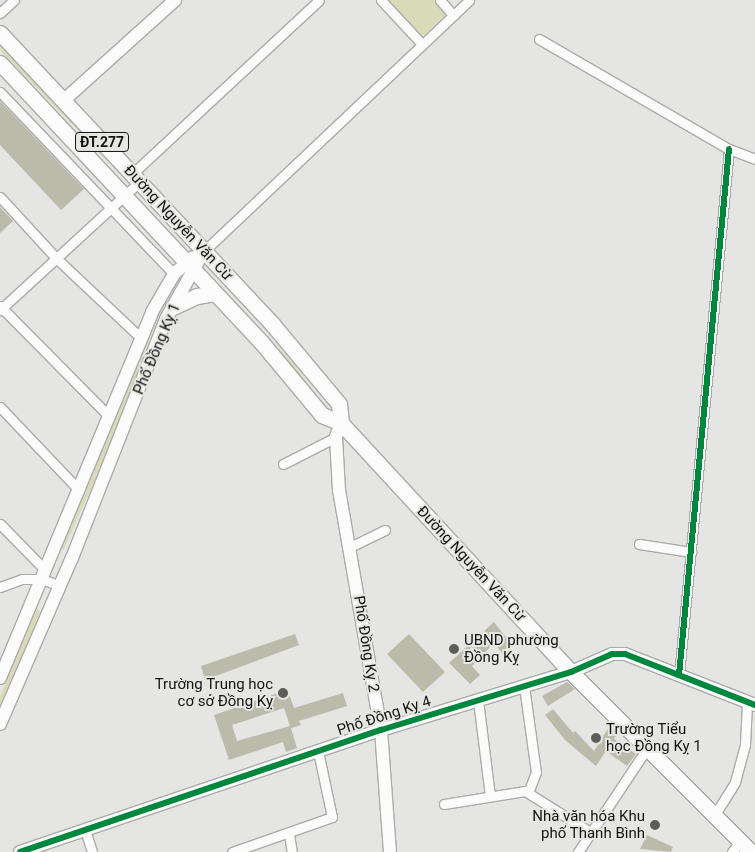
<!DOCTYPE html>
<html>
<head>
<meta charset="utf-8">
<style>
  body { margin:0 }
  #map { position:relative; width:755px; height:852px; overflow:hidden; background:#e5e5e3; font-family:Roboto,sans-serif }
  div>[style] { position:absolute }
  .green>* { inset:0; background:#d9dab8 }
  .building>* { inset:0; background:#bbbbac }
  .roads { filter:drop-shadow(1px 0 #ababa9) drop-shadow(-1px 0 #ababa9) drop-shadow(0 1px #ababa9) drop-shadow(0 -1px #ababa9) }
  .street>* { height:9px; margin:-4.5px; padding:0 4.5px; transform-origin:4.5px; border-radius:4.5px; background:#fbfbfb }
  .secondary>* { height:12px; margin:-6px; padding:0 6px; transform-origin:6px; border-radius:6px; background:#fbfbfb }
  .primary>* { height:15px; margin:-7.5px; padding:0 7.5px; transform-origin:7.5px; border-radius:7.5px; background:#fbfbfb }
  .cycleway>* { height:6px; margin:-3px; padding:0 3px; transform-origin:3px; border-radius:3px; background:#00873e }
  .dots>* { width:14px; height:14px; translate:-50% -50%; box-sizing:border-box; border:2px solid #e6e6e2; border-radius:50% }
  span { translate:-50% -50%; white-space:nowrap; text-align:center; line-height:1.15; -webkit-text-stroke:4px #e6e6e2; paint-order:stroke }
  .shield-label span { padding:1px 4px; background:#e6e6e2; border:1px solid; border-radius:4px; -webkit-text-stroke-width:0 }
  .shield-label { font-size:14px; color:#131311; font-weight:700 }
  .street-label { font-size:15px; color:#131311 }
  .poi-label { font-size:15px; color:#131311 }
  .left { translate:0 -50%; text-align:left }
  .right { translate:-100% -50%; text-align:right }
</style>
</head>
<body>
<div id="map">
  <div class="green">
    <div style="clip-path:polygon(388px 0,435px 0,446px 15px,424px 35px,420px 35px)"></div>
    <div style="clip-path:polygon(0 46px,122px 173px,122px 176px,0 50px)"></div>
    <div style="clip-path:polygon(231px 299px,293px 363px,329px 413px,230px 299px)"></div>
    <div style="clip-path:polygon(160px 310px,114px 437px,63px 551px,62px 547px)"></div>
    <div style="clip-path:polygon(37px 608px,40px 612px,0 709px,0 696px)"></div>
  </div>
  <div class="building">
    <div style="clip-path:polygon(0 101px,84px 189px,61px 210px,0 145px)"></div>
    <div style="clip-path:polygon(0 207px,13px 221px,0 233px)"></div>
    <div style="clip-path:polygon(494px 622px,512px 645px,502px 653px,494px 643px,472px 666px,480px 675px,470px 684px,449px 663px)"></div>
    <div style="clip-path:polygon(295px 634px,299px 645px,205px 680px,201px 666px)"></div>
    <div style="clip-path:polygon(409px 634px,445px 672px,423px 692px,387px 654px)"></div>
    <div style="clip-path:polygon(567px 682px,575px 689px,548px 706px,542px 696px)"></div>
    <div style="clip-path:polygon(evenodd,287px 688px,294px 708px,343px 693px,347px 706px,299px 721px,301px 725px,291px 728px,297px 748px,286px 752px,283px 742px,229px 760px,214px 715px,281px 692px,280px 690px,287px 688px,284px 708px,290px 726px,237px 741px,232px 725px,284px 708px)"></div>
    <div style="clip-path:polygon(553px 709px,573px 733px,575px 731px,594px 751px,609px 727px,618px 732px,614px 739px,636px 754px,627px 766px,606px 751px,596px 766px,565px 740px,545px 715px)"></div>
    <div style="clip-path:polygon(647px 835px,673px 847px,671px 852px,640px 849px)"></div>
  </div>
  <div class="roads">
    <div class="street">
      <div style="left:381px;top:0;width:59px;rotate:47.1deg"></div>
      <div style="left:440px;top:0;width:20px;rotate:49deg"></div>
      <div style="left:0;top:13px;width:19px;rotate:-43deg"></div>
      <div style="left:539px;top:39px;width:220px;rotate:30.1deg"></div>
      <div style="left:729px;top:149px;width:28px;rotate:21deg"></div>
      <div style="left:0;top:92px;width:252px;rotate:46.3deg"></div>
      <div style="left:132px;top:174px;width:255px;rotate:-42.9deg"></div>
      <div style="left:0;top:197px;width:83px;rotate:47.4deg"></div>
      <div style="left:56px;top:258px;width:117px;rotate:43.3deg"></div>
      <div style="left:204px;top:251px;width:365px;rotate:-43.4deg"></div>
      <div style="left:0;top:306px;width:153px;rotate:45.3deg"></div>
      <div style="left:0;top:310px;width:189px;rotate:-42.6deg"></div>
      <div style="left:0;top:407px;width:115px;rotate:46.4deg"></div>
      <div style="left:283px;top:464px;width:59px;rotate:-27deg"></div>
      <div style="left:0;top:524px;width:64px;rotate:45.6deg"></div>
      <div style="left:639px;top:544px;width:53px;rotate:8.7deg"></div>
      <div style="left:350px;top:547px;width:39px;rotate:-26deg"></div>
      <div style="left:0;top:587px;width:23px;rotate:-20deg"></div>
      <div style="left:22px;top:579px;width:20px"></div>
      <div style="left:42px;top:579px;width:19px;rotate:21deg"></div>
      <div style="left:679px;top:675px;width:528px;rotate:-84.57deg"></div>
      <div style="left:524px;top:686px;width:87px;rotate:82.1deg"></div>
      <div style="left:536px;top:772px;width:22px;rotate:111deg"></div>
      <div style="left:478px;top:700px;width:97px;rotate:82.9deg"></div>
      <div style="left:444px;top:804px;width:82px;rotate:-9.1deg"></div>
      <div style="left:525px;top:791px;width:77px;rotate:32.2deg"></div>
      <div style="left:714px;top:816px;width:40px;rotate:-58deg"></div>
      <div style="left:735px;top:782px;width:38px;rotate:-75deg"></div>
      <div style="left:745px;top:745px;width:43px;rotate:-87.3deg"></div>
      <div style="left:85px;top:830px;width:23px;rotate:72deg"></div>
      <div style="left:289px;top:834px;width:18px;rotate:81deg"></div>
      <div style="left:232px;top:852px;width:106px;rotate:-19.3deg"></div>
      <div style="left:332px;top:817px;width:67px;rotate:-102deg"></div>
      <div style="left:578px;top:852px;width:125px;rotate:-56.4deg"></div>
      <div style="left:732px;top:852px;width:14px;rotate:-54deg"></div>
    </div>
    <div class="secondary">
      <div style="left:63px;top:101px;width:151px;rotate:-42deg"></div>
      <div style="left:341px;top:423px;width:15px;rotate:110deg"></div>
      <div style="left:336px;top:437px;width:53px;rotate:86.8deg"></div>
      <div style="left:339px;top:490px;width:244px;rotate:80.1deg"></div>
      <div style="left:381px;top:730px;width:122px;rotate:85.8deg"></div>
      <div style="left:0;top:678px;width:396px;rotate:-67.4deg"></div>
      <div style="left:152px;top:312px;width:44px;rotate:-59.9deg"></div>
      <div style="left:174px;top:274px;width:25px;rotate:-42deg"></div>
      <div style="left:0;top:724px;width:181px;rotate:-66.6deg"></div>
      <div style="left:72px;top:558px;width:257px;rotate:-68.5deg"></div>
      <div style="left:166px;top:319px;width:78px;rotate:-60.8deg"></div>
      <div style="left:20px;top:852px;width:381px;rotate:-18.7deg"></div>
      <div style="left:381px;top:730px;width:199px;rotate:-17deg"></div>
      <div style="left:571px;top:672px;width:45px;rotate:-23.7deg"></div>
      <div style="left:612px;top:654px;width:13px"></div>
      <div style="left:625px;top:654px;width:140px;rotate:21.4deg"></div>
    </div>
    <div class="primary">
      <div style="left:0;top:33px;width:400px;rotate:46.9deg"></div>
      <div style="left:273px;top:325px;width:103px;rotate:50.1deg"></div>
      <div style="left:339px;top:404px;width:19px;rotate:84deg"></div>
      <div style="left:0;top:63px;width:383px;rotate:46.9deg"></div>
      <div style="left:262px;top:343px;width:94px;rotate:50.2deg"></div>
      <div style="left:322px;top:415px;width:21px;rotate:23deg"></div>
      <div style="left:341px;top:423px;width:339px;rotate:47.3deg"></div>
      <div style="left:571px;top:672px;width:255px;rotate:45deg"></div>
      <div style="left:173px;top:307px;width:26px;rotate:-25deg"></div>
      <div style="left:197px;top:296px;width:18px;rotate:-9deg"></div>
    </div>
  </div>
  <div class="cycleway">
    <div style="left:679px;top:675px;width:528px;rotate:-84.57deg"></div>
    <div style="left:20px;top:852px;width:381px;rotate:-18.7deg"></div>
    <div style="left:381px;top:730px;width:199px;rotate:-17deg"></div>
    <div style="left:571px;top:672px;width:45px;rotate:-23.7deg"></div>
    <div style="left:612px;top:654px;width:13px"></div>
    <div style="left:625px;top:654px;width:140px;rotate:21.4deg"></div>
  </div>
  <div class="dots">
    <div style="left:454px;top:649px;background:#5c5c5a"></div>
    <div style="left:283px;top:693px;background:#5c5c5a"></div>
    <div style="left:596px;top:738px;background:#5c5c5a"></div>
    <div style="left:655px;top:825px;background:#5c5c5a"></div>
  </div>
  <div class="shield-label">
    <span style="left:102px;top:142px">ĐT.277</span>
  </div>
  <div class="street-label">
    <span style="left:178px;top:223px;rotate:47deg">Đường Nguyễn Văn Cừ</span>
    <span style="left:157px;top:349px;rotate:-67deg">Phố Đồng Kỵ 1</span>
    <span style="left:471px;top:564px;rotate:47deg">Đường Nguyễn Văn Cừ</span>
    <span style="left:366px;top:644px;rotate:81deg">Phố Đồng Kỵ 2</span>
    <span style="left:384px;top:716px;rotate:-18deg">Phố Đồng Kỵ 4</span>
  </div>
  <div class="poi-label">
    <span class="left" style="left:464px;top:649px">UBND phường<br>Đồng Kỵ</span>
    <span class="right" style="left:273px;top:693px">Trường Trung học<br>cơ sở Đồng Kỵ</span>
    <span class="left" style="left:606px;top:738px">Trường Tiểu<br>học Đồng Kỵ 1</span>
    <span class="right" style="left:645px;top:825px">Nhà văn hóa Khu<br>phố Thanh Bình</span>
  </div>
</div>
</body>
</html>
